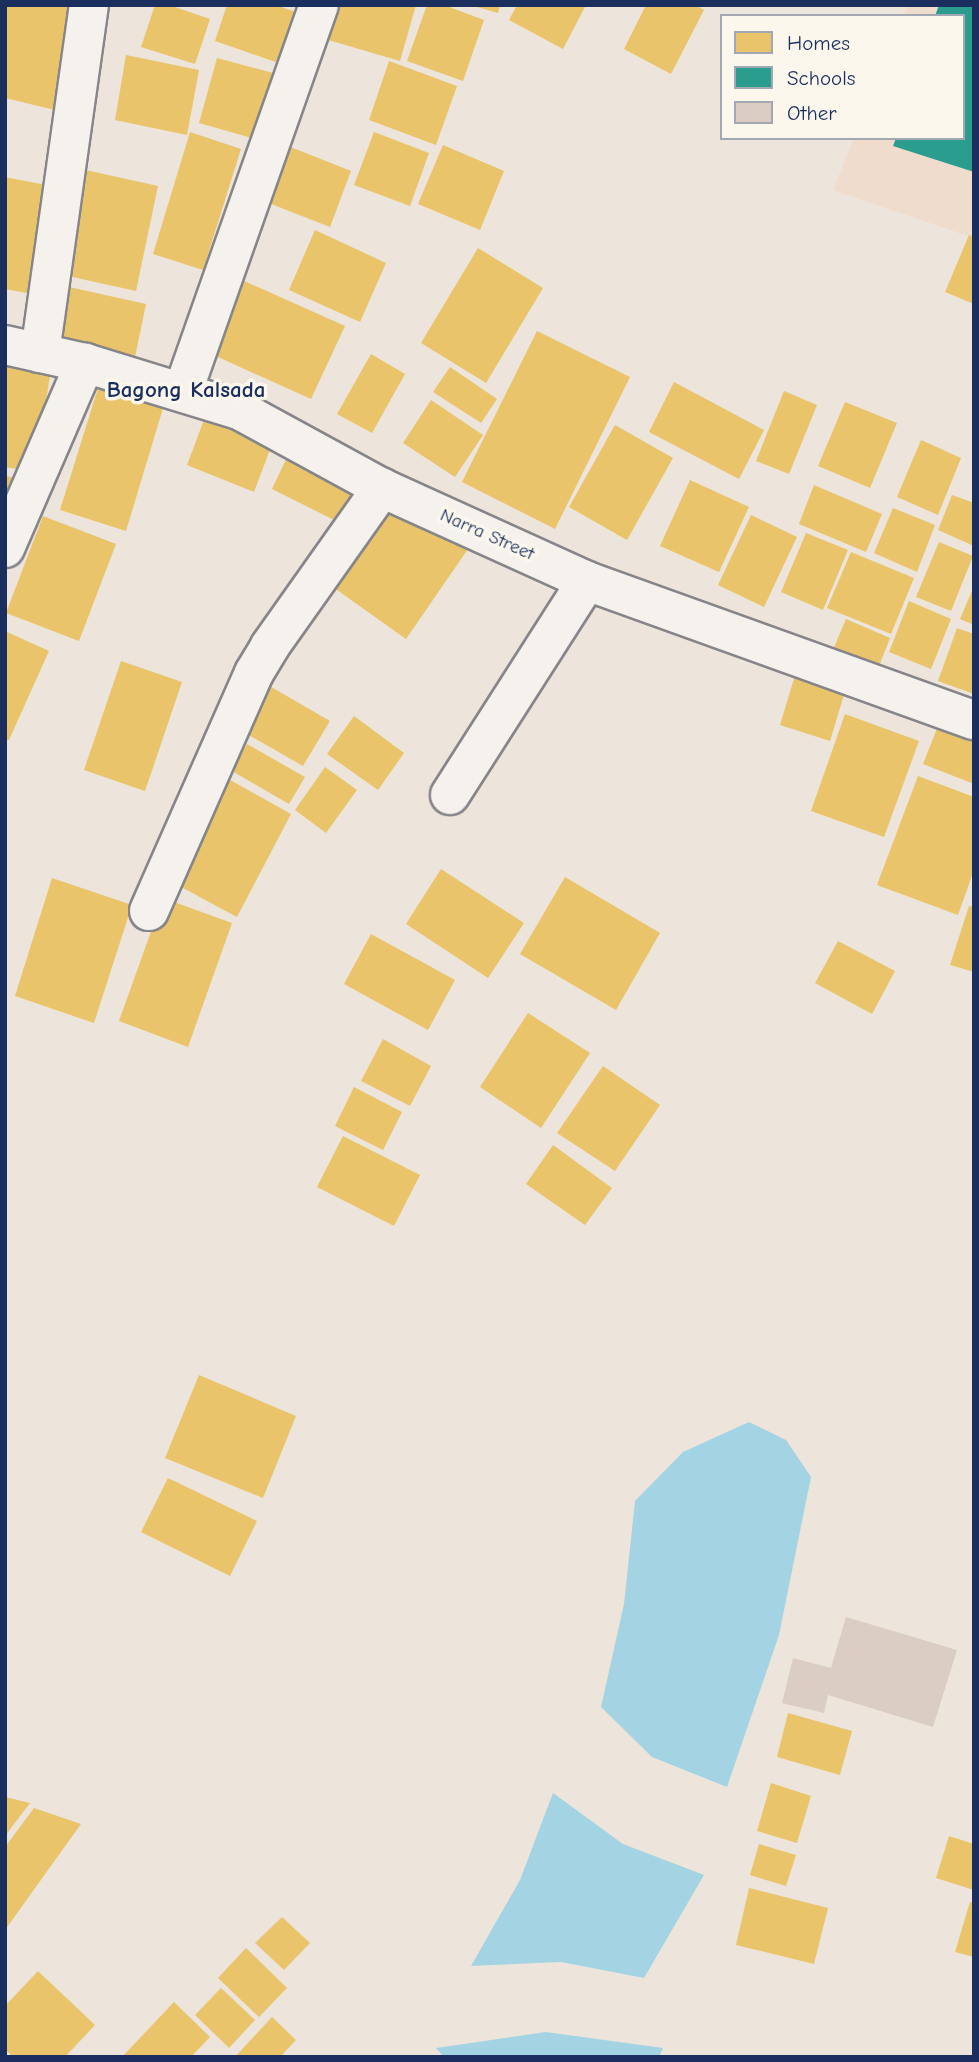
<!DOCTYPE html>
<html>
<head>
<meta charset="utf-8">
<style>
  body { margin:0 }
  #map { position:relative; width:979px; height:2062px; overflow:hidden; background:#ede4db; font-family:"Comic Neue",sans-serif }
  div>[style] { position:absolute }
  .built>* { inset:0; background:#efdccd }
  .water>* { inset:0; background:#a4d4e3 }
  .homes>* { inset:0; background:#e9c46a }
  .schools>* { inset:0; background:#2a9d8f }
  .building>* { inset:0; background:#dbcdc4 }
  .roads { filter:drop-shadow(2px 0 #86858a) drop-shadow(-2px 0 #86858a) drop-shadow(0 2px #86858a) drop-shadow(0 -2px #86858a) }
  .minor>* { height:38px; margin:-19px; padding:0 19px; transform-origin:19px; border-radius:19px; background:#f5f2ee }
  span { translate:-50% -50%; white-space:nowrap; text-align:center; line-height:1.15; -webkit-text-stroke:7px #fbf7ec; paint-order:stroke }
  .street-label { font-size:19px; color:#1b2f5e }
  .quarter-label { font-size:23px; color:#1b2f5e; font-weight:700 }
  .frame { position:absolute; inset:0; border:7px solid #1b2f5e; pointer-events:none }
  .legend { position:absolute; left:720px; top:14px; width:245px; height:126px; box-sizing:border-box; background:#fbf7ec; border:2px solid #a1a7b3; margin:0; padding:9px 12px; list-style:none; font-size:21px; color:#1b2f5e }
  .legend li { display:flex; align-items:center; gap:14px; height:35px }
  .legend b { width:35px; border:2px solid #a1a7b3 }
</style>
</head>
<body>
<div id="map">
  <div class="built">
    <div style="clip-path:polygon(908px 5px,974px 5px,974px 238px,833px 190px,854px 138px,963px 138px,963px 16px,904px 16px)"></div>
  </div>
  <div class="water">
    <div style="clip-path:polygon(749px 1422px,786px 1440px,811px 1477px,779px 1635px,727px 1787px,652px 1757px,601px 1707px,624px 1604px,635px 1501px,683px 1452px)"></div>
    <div style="clip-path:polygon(553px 1793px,623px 1844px,704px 1875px,644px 1978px,561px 1962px,471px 1966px,520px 1880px)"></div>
    <div style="clip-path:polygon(546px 2032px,663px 2048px,659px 2057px,444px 2057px,436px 2048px)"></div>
  </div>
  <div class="homes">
    <div style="clip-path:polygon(5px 5px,79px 5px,55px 110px,5px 98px)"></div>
    <div style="clip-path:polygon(155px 5px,169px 5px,210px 19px,195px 64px,141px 47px)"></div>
    <div style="clip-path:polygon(227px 5px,276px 5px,304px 15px,287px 66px,215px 41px)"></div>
    <div style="clip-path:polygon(327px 5px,416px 5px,400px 61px,318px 37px)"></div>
    <div style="clip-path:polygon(427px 5px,444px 5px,484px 20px,463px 81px,407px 61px)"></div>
    <div style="clip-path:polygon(470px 5px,500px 5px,498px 13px)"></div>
    <div style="clip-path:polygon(517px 5px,586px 5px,563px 49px,509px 20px)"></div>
    <div style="clip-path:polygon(646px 5px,695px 5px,704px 10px,671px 74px,624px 49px)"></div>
    <div style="clip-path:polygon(126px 55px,199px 70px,187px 135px,115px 120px)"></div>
    <div style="clip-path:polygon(217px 58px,277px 74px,259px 140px,199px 123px)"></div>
    <div style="clip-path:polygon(389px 61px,457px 86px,436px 145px,369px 120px)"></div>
    <div style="clip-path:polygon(190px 132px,241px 149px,203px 270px,153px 254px)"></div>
    <div style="clip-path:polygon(374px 132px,429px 153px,410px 206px,354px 185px)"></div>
    <div style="clip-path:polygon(283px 144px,351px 171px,330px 227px,261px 200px)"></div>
    <div style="clip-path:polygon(443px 145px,504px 171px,480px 230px,418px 204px)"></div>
    <div style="clip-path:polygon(81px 169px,158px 186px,136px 291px,59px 274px)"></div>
    <div style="clip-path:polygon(5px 177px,56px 187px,37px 295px,5px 289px)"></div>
    <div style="clip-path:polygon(315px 230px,386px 263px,360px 322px,289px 290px)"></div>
    <div style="clip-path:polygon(969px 235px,974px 237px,974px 304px,945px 292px)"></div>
    <div style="clip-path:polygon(478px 248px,543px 288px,486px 383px,421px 343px)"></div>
    <div style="clip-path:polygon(231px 275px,345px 326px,311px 399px,198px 348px)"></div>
    <div style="clip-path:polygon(60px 285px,146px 304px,135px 357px,49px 338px)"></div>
    <div style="clip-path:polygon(537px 331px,630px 377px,555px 529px,462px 482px)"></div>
    <div style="clip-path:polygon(371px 354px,405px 374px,372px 433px,337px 414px)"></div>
    <div style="clip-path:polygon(5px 362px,51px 369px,35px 472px,5px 467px)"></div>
    <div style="clip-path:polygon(450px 367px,497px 399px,481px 423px,433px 392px)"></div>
    <div style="clip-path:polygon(674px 382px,764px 430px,739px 479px,649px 432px)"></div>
    <div style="clip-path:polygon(99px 385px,164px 405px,126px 531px,60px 510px)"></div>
    <div style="clip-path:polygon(784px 391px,817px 405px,789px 474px,756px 461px)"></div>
    <div style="clip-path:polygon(431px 400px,483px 435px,455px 477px,403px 443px)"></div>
    <div style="clip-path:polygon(845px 402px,897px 423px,870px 488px,818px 466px)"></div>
    <div style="clip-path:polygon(207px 412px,274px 439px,254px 492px,187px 465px)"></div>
    <div style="clip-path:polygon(615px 425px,673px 458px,627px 540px,569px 507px)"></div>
    <div style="clip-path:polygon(921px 440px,961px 458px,938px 515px,897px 497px)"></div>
    <div style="clip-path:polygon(291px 449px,361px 484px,342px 524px,272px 489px)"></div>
    <div style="clip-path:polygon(5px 476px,19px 479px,5px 534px)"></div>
    <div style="clip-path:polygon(690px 480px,749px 507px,719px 572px,660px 546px)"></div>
    <div style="clip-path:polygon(814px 485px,882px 514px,866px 552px,799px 524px)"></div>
    <div style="clip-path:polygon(952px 495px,974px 503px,974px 546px,938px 530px)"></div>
    <div style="clip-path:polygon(392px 497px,468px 549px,406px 639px,330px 585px)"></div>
    <div style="clip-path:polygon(893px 508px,935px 525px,917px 572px,874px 553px)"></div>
    <div style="clip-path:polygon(751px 515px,797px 537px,764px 607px,718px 585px)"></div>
    <div style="clip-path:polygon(43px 516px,116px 544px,79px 641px,6px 613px)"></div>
    <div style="clip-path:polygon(806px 533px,848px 550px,823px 610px,781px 592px)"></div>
    <div style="clip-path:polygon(939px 542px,973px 556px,951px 611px,916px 597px)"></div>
    <div style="clip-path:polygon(851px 552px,914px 578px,891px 634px,827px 608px)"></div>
    <div style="clip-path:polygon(974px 586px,974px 625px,960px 619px)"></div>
    <div style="clip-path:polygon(909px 601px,951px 619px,931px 669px,889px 652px)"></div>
    <div style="clip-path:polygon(846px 619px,890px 638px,877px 671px,832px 652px)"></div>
    <div style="clip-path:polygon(957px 628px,974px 634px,974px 694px,938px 681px)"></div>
    <div style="clip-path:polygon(5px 631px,49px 651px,9px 740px,5px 739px)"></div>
    <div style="clip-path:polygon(121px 661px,182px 682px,145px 791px,84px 770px)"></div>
    <div style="clip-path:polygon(796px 672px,846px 688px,830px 741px,780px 725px)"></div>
    <div style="clip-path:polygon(266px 684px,330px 721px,303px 766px,240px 730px)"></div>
    <div style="clip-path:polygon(845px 714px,919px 741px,884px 837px,811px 811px)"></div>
    <div style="clip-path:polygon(354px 716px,404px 753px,378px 790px,327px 754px)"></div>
    <div style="clip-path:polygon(940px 721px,974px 734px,974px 784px,923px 764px)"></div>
    <div style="clip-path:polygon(247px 744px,305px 777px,289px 804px,232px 771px)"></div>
    <div style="clip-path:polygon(325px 767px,357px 790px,326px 833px,295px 810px)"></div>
    <div style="clip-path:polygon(918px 776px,974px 797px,974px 870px,958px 915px,877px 885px)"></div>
    <div style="clip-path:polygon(225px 777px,291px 814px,237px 917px,170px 881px)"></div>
    <div style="clip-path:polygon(441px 869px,524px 923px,488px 978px,406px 924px)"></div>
    <div style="clip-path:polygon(565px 877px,660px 933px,616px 1010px,520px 954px)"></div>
    <div style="clip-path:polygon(52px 878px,132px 905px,94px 1023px,15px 996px)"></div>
    <div style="clip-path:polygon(163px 898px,232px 923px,188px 1047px,119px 1021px)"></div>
    <div style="clip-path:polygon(969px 906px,974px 907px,974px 972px,950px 965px)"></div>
    <div style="clip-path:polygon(371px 934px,455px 980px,428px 1030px,344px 984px)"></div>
    <div style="clip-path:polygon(838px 941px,895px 971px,872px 1014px,815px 983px)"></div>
    <div style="clip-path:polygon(528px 1013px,590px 1053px,541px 1128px,480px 1087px)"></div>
    <div style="clip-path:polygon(383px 1039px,431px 1066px,410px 1106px,361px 1081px)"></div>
    <div style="clip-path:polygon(603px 1066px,660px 1105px,615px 1171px,557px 1133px)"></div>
    <div style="clip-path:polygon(354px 1087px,402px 1112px,383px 1150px,335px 1126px)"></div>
    <div style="clip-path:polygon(343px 1136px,420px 1175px,394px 1226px,317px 1187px)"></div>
    <div style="clip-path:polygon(553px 1145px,612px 1188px,585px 1225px,526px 1184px)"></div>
    <div style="clip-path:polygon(199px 1375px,296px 1416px,263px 1498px,165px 1458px)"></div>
    <div style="clip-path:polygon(168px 1478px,257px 1521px,230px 1576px,141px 1532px)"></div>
    <div style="clip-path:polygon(788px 1713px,852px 1731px,840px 1775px,777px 1757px)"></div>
    <div style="clip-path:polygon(771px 1783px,811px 1796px,797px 1843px,757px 1831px)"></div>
    <div style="clip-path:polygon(5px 1797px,30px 1803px,5px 1836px)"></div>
    <div style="clip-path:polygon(34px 1808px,81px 1824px,5px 1930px,5px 1847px)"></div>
    <div style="clip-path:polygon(949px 1836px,974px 1844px,974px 1890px,936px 1878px)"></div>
    <div style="clip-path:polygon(759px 1844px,796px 1855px,786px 1886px,750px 1875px)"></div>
    <div style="clip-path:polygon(749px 1888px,828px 1908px,814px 1964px,736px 1945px)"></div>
    <div style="clip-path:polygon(970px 1902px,974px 1903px,974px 1957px,955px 1952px)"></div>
    <div style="clip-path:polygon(282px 1917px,310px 1943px,284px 1970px,255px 1943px)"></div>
    <div style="clip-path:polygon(246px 1948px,287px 1988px,259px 2017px,218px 1978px)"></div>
    <div style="clip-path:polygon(38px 1971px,95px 2025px,65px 2057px,13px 2057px,5px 2049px,5px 2006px)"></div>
    <div style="clip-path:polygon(221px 1988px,255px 2020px,229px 2048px,195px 2015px)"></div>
    <div style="clip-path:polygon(174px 2002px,210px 2037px,191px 2057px,122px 2057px)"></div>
    <div style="clip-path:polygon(272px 2017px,296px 2040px,280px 2057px,235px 2057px)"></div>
  </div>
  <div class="schools">
    <div style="clip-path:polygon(939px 5px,974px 5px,974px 172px,893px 146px,896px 138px,963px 138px,963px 16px,935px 16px)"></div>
  </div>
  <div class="building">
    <div style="clip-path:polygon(846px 1617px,957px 1650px,933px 1727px,828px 1695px,824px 1713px,782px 1703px,793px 1658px,831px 1668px)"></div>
  </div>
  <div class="roads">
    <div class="minor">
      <div style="left:5px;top:345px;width:82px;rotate:12.7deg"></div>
      <div style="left:85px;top:363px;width:161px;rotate:17deg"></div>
      <div style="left:239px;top:410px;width:163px;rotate:28.6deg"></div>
      <div style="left:382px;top:488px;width:225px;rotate:24.4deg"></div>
      <div style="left:587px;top:581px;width:411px;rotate:19.8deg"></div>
      <div style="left:40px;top:353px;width:351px;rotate:-82deg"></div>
      <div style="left:183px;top:391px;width:409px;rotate:-70.6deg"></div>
      <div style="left:5px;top:548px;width:202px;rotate:-66.6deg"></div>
      <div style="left:450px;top:795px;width:254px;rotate:-57.4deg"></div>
      <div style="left:149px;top:911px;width:260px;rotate:-66.2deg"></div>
      <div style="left:254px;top:673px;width:31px;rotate:-59deg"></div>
      <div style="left:270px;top:646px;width:194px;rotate:-54.7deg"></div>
    </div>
  </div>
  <div class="street-label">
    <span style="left:487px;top:535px;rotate:24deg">Narra Street</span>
  </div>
  <div class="quarter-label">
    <span style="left:186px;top:390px">Bagong Kalsada</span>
  </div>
  <div class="frame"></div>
  <ul class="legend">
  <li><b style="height:19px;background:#e9c46a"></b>Homes</li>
  <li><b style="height:19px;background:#2a9d8f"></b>Schools</li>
  <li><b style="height:19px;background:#dbcdc4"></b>Other</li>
  </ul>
</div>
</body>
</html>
